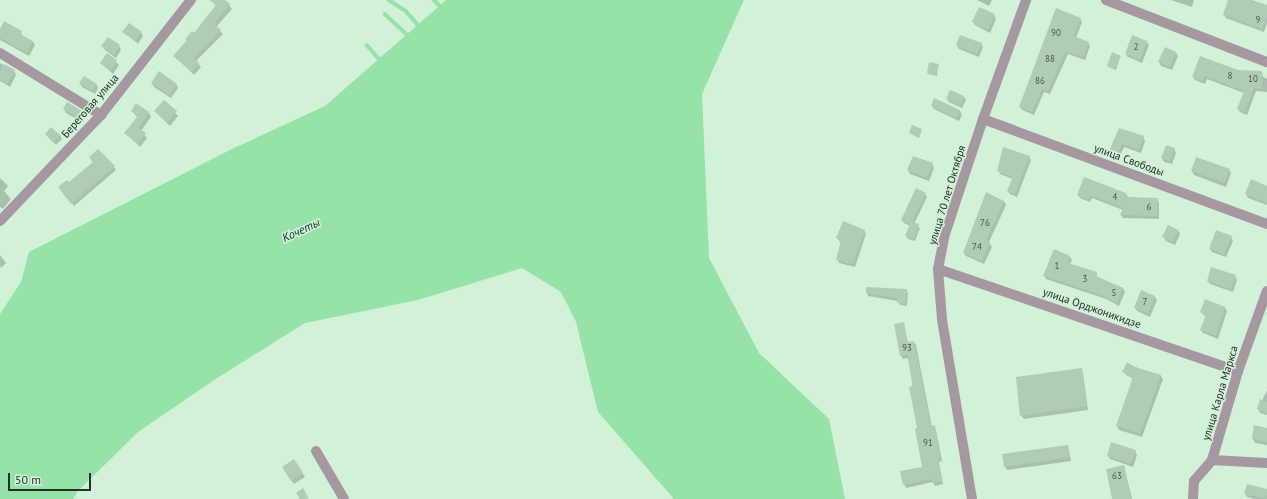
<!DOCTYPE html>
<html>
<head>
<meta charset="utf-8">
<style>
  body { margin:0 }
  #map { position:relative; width:1267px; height:499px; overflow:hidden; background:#d2f1d9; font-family:"PT Sans",sans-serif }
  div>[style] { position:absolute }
  .water>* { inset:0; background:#96e2a9 }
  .shadow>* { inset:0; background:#0003 }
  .stream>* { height:3.5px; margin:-1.75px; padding:0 1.75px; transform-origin:1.75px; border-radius:1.75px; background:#96e2a9 }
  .building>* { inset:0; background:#afcdb6 }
  .minor>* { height:10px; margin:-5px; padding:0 5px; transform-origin:5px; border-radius:5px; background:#a698a0 }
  span { translate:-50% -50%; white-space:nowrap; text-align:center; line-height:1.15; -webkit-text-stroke:3px #d2f1d9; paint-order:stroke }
  .number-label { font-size:9px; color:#47564a }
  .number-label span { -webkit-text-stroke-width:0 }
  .street-label { font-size:11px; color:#242f26 }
  .water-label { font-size:12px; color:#003b18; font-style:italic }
  .scale { position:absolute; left:8px; top:473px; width:83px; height:18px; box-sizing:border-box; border:2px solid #242f26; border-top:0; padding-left:5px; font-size:12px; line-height:14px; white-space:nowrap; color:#242f26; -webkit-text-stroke:3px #d2f1d9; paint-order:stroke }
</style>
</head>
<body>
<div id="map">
  <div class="water">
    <div style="clip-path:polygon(446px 0,744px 0,702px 94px,709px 258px,759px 353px,829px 419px,845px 499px,674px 499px,598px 412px,576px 322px,561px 292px,522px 268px,418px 300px,305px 323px,214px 380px,138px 432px,78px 491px,73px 499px,0 499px,0 314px,21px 282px,29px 252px,232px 149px,325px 106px)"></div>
  </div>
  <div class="shadow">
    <div style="clip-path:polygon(217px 0,224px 0,232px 9px,216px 27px,223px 34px,196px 61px,201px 67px,194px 75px,175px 56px,188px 41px,186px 39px,194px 34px,216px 6px,214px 4px)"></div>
    <div style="clip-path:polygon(977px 0,992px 0,989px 6px)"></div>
    <div style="clip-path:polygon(1171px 0,1194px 0,1192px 7px)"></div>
    <div style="clip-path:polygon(1228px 0,1249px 0,1267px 7px,1267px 23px,1264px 32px,1226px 18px,1224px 15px,1229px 1px)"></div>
    <div style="clip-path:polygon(994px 15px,996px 19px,990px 33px,975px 25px,973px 22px)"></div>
    <div style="clip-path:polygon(1080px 19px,1082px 22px,1076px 38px,1088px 43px,1090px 46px,1085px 60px,1068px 54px,1050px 94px,1044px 92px,1034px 115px,1022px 110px,1020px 106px)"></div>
    <div style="clip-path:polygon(0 31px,21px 31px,22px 36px,33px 42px,35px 45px,29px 56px,0 40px)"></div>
    <div style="clip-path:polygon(124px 32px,141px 33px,143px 36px,138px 44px)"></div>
    <div style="clip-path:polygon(108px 38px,119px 46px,121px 50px,116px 58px,105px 50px,102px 46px)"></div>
    <div style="clip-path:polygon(1147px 42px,1149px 45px,1142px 63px,1128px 57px,1126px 54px)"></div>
    <div style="clip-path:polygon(981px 44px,983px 47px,979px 57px,959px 49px,957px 45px)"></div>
    <div style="clip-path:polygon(1176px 53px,1178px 56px,1172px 70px,1161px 66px,1159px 62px)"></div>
    <div style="clip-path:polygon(107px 54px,119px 65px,113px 74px,101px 63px)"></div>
    <div style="clip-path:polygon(1120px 57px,1116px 70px,1109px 67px,1108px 66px)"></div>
    <div style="clip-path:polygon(0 63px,14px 71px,16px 75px,10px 87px,0 81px)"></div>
    <div style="clip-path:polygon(938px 65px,937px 76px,929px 74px,928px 73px)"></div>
    <div style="clip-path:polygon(1237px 71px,1262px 72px,1263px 77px,1267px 79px,1267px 92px,1256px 91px,1247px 115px,1240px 112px,1238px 109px,1244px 93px,1207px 79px,1205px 84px,1195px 80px,1193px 77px)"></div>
    <div style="clip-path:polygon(80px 83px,96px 84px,98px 88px,95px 94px,82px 87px)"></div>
    <div style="clip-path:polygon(152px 83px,176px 84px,178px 88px,171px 98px,154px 87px)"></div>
    <div style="clip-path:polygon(964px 97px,966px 100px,962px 108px,949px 102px,947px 99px)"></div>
    <div style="clip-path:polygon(935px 100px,960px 111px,962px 115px,959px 121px,934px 109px,932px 106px)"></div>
    <div style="clip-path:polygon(164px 101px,178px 116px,170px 126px,155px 111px)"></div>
    <div style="clip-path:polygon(137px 105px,149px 113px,151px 117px,141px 131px,147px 138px,140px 147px,126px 133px,138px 118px,132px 111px)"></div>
    <div style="clip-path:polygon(64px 109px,81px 112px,83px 115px,80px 121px,66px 113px)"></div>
    <div style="clip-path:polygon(1120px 129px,1143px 137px,1145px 141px,1141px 153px,1124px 147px,1119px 158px,1113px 155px,1110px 151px)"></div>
    <div style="clip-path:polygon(921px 130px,919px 138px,910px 133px)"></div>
    <div style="clip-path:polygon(46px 135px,60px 135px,62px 139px,56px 145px)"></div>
    <div style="clip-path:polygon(1174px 149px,1176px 153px,1172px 164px,1164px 162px,1162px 158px)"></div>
    <div style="clip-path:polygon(1029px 157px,1031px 160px,1017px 197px,1010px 194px,1008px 191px,1013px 179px,1000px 174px,998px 170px)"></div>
    <div style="clip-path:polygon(90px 158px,114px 167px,116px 170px,74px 206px,62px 191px,93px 162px)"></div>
    <div style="clip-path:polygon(932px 164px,934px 168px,929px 181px,910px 174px,908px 170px)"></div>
    <div style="clip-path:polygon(1229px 170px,1231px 173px,1226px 187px,1194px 175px,1192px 171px)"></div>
    <div style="clip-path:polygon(0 178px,8px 186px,4px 191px,11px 199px,3px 209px,0 207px)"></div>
    <div style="clip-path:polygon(1267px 187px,1267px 205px,1248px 198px,1246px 194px)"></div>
    <div style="clip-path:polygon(925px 194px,927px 197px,914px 224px,920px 228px,915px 241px,908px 239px,906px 236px,910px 226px,904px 223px,902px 220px)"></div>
    <div style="clip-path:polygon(1126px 194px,1128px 197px,1157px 199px,1159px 203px,1159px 219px,1123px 218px,1121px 215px,1123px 210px,1092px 198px,1090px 202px,1080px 198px,1078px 195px)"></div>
    <div style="clip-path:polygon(1004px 201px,1006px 205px,989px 242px,992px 247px,984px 264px,966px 256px,964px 253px)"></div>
    <div style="clip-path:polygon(1178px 230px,1180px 234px,1175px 245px,1166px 241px,1164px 237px)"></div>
    <div style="clip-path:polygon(864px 231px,866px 234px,855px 267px,839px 263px,837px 259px,841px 243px,837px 238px)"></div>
    <div style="clip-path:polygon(1231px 237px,1233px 241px,1226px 257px,1212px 252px,1210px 249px)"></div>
    <div style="clip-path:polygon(0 255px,6px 263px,1px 268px,0 266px)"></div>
    <div style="clip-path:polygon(1070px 257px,1072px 260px,1070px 264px,1096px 273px,1098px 278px,1123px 288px,1125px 292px,1119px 306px,1106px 299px,1046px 279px,1044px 275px)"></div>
    <div style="clip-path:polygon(1235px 276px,1237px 280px,1233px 292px,1210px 284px,1208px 281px)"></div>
    <div style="clip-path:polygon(906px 290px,908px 293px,907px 306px,900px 305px,898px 301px,868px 296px,867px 293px)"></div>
    <div style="clip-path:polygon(1155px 297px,1157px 300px,1150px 317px,1137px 311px,1135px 307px)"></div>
    <div style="clip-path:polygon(1225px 308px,1227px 311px,1218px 339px,1203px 333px,1201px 330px,1206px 317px,1201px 312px)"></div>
    <div style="clip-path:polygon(904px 324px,908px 343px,914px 342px,916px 345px,932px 427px,934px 426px,936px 430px,942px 461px,939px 462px,943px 484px,935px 486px,933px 482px,906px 488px,904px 484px,923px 468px,909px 358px,903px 359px,901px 356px)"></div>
    <div style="clip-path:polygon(1135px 367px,1161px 376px,1163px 379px,1142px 437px,1119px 430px,1117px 426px,1134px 379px,1126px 375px,1124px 372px)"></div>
    <div style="clip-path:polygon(1081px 369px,1083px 373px,1088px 410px,1024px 419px,1021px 415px)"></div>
    <div style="clip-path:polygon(1267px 390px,1267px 415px,1260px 413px,1258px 409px)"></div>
    <div style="clip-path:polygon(1255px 427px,1267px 429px,1267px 445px,1255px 443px,1253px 439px)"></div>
    <div style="clip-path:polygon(1068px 446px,1071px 461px,1007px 470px,1005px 466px)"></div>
    <div style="clip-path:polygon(1135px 451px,1137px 455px,1133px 467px,1110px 459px,1108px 456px)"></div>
    <div style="clip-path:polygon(294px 460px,305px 477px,294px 484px,285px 471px)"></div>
    <div style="clip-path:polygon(1124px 466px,1132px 499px,1113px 499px)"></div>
    <div style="clip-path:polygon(1267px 490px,1267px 499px,1254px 499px,1247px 497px,1245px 493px)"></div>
  </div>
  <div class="stream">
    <div style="left:389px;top:0;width:20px;rotate:33deg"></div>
    <div style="left:406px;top:11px;width:23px;rotate:49deg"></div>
    <div style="left:434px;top:0;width:13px;rotate:45deg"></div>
    <div style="left:385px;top:14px;width:33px;rotate:43deg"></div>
    <div style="left:367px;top:45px;width:21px;rotate:49deg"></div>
  </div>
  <div class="building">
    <div style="clip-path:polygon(209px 0,225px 0,230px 4px,214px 24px,221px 30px,194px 58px,199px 63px,192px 72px,173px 56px,187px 40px,185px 39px,192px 31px,194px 33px,216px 5px)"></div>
    <div style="clip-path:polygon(1228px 0,1252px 0,1267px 5px,1267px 15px,1262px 29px,1223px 15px)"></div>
    <div style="clip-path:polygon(979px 7px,995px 14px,988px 30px,972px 22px)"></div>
    <div style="clip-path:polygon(1056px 8px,1081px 18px,1074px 36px,1089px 42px,1083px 57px,1066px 51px,1048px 91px,1042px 89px,1032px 112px,1019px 107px)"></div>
    <div style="clip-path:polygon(4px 21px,22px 31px,20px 34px,33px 41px,27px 53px,0 38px,0 29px)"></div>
    <div style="clip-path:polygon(129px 23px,142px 32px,135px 41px,122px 32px)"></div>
    <div style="clip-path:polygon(960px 35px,982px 43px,977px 54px,956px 45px)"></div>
    <div style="clip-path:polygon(1132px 35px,1147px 41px,1140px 60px,1125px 54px)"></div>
    <div style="clip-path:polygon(108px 37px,120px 45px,114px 55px,101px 46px)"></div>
    <div style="clip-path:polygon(1165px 47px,1176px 52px,1170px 67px,1158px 62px)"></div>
    <div style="clip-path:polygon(1112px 52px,1121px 56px,1115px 69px,1107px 66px)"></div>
    <div style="clip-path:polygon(107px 53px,117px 60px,110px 71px,100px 63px)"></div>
    <div style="clip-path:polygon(1200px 56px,1238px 70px,1262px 71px,1262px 89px,1254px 88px,1245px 112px,1237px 109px,1244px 91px,1205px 76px,1203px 81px,1192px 77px)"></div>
    <div style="clip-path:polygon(929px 62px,939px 64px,936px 75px,927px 73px)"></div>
    <div style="clip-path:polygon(4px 64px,15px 70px,7px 84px,0 80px,0 72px)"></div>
    <div style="clip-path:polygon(159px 71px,177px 84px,169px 95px,151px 83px)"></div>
    <div style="clip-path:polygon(84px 76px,97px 84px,92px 91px,79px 83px)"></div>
    <div style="clip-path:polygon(950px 90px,964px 96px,960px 105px,946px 99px)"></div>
    <div style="clip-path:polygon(934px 98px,960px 110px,957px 118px,931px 106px)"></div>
    <div style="clip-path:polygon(164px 100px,177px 111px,167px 123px,154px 111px)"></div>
    <div style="clip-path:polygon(67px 102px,82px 111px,77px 118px,63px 109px)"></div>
    <div style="clip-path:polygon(136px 103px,149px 112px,139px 128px,146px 133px,138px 144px,124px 133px,138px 116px,131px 111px)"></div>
    <div style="clip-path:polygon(912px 125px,922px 129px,919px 138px,909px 133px)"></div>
    <div style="clip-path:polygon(51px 127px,60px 135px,54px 142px,45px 134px)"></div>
    <div style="clip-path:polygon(1119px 128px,1144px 136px,1139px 150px,1122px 144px,1117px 155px,1109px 151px)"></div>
    <div style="clip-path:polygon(1166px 145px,1175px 148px,1170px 161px,1161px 158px)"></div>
    <div style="clip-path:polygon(1003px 147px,1030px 156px,1015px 194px,1007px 191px,1013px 177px,997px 171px)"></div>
    <div style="clip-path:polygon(98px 149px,115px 166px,71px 204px,58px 187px,67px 180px,69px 182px,93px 162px,89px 157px)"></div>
    <div style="clip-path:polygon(913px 156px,933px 163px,927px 178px,907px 170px)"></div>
    <div style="clip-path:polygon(1196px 157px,1230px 169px,1225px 183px,1191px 171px)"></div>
    <div style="clip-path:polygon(1084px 177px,1126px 193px,1125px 197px,1158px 198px,1157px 216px,1120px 215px,1123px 208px,1090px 195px,1088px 200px,1077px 195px)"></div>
    <div style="clip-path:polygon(1251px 179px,1267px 186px,1267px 203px,1245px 194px)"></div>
    <div style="clip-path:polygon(916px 188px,926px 193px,912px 222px,919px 224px,914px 239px,905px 236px,910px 224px,901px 220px)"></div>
    <div style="clip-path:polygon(986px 192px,1004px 201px,986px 241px,990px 242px,982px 261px,963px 253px)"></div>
    <div style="clip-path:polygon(843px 221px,865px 230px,853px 264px,836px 260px,841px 240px,836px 238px)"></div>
    <div style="clip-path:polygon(1168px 225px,1178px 230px,1173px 242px,1162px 237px)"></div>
    <div style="clip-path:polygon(1216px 230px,1232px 236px,1224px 254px,1209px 249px)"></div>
    <div style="clip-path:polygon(1054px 249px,1070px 256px,1068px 263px,1097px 272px,1096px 276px,1123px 288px,1117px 303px,1104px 297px,1105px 296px,1043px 276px)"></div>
    <div style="clip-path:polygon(1211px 267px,1236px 275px,1231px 289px,1207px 281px)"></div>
    <div style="clip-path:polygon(866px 287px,907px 289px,906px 303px,897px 303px,897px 298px,866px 293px)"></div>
    <div style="clip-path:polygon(1141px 290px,1155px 296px,1148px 313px,1134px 308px)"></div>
    <div style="clip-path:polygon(1205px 299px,1225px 307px,1216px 336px,1200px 330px,1206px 315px,1200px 312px)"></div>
    <div style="clip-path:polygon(904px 322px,907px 342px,914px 341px,931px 426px,935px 425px,940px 458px,938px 458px,942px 481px,932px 483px,931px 479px,903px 485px,900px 471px,922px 467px,915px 429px,917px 428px,909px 387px,913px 386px,907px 355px,900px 356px,894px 324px)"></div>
    <div style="clip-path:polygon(1127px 362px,1135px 367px,1161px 375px,1140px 434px,1116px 426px,1133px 377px,1122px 372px)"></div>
    <div style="clip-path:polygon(1082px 368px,1087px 406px,1020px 416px,1016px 377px)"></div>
    <div style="clip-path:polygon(1260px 399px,1267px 402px,1267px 413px,1257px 409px)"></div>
    <div style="clip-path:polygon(1254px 425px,1267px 428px,1267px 442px,1252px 439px)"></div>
    <div style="clip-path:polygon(1111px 442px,1136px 450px,1131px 464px,1107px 456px)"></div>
    <div style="clip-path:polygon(1068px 445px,1070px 457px,1004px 467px,1002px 454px)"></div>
    <div style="clip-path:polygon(294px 459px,303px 473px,291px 481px,282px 467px)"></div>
    <div style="clip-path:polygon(1124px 465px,1131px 499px,1112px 499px,1106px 469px)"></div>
    <div style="clip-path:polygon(1247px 484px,1267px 489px,1267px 499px,1244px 494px)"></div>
    <div style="clip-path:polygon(303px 488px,309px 499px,300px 499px,296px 493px)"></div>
  </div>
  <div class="minor">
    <div style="left:1106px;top:0;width:173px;rotate:21.1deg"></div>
    <div style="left:0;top:53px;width:119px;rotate:31.5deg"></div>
    <div style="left:983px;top:119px;width:303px;rotate:20.3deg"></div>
    <div style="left:0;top:221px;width:146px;rotate:-46.4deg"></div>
    <div style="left:101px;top:115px;width:146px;rotate:-52deg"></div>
    <div style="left:938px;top:269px;width:317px;rotate:18.8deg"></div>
    <div style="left:316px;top:451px;width:56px;rotate:59.7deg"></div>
    <div style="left:1212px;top:460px;width:55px;rotate:3.1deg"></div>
    <div style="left:972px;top:499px;width:182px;rotate:-99.5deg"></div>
    <div style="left:942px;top:319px;width:50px;rotate:-94.6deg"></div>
    <div style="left:938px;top:269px;width:33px;rotate:-79deg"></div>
    <div style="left:944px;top:237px;width:124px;rotate:-71.7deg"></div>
    <div style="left:983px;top:119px;width:127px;rotate:-70.1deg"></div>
    <div style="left:1193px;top:499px;width:18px;rotate:-87deg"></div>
    <div style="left:1194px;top:481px;width:28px;rotate:-49deg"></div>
    <div style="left:1212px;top:460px;width:93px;rotate:-73.7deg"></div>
    <div style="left:1238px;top:371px;width:85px;rotate:-70.1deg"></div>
  </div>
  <div class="number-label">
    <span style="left:1258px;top:20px">9</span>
    <span style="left:1056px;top:33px">90</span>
    <span style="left:1136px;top:47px">2</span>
    <span style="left:1050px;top:59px">88</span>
    <span style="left:1230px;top:76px">8</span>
    <span style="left:1253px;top:79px">10</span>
    <span style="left:1040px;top:81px">86</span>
    <span style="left:1115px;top:197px">4</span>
    <span style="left:1149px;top:207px">6</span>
    <span style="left:985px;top:223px">76</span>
    <span style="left:977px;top:247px">74</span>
    <span style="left:1057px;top:266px">1</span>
    <span style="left:1085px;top:279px">3</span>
    <span style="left:1114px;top:293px">5</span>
    <span style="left:1145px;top:302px">7</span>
    <span style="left:907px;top:348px">93</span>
    <span style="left:928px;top:443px">91</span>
    <span style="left:1117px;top:476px">63</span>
  </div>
  <div class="street-label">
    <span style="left:90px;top:106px;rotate:-49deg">Береговая улица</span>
    <span style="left:1129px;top:160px;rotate:20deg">улица Свободы</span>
    <span style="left:947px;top:195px;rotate:-73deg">улица 70 лет Октября</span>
    <span style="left:1092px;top:308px;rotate:19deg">улица Орджоникидзе</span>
    <span style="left:1220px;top:393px;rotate:-73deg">улица Карла Маркса</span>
  </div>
  <div class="water-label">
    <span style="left:301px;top:230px;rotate:-25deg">Кочеты</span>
  </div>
  <div class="scale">50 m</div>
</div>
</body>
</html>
